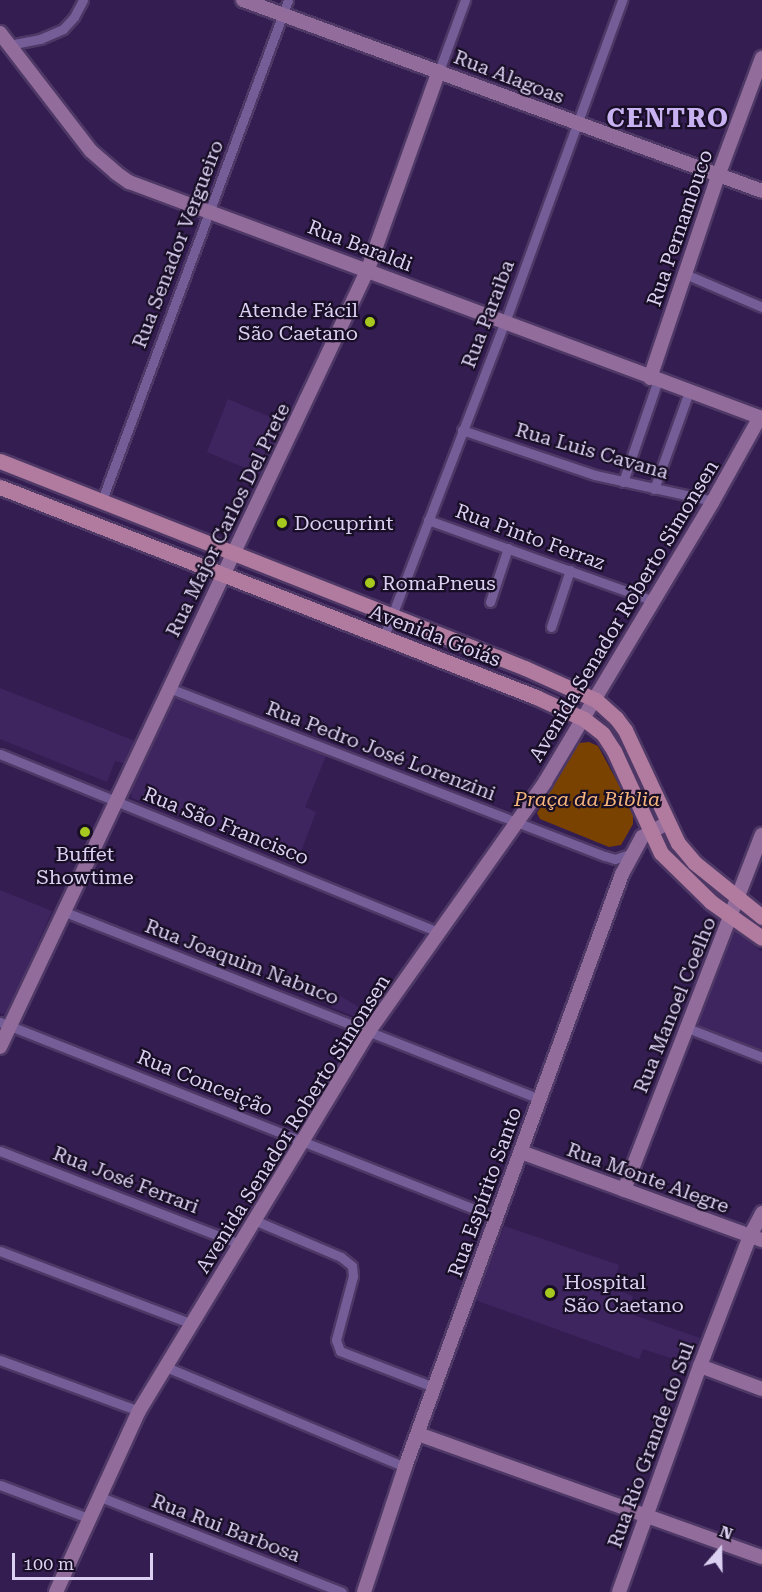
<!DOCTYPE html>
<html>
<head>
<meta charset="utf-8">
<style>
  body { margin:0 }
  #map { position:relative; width:762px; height:1592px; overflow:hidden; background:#341d51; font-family:"Roboto Serif",serif }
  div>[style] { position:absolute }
  .built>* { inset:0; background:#3f2560 }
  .green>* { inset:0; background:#794200 }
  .roads { filter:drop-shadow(2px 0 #4e3866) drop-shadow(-2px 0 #4e3866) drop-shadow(0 2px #4e3866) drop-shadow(0 -2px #4e3866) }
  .street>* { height:9px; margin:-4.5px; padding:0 4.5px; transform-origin:4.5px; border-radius:4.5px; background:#755e98 }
  .secondary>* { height:14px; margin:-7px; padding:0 7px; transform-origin:7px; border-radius:7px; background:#926c9b }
  .primary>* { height:15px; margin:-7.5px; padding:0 7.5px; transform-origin:7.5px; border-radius:7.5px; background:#b07b9f }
  .dots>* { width:16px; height:16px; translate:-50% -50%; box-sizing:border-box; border:3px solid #180e25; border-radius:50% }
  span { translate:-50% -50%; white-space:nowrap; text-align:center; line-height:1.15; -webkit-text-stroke:4.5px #180e25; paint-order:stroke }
  .street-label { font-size:20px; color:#dbd0f1 }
  .poi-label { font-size:20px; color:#dbd0f1 }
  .right { translate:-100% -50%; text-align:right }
  .left { translate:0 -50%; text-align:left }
  .park-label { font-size:20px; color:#f5b57d; font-style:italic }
  .district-label { font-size:26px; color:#c9b2f2; font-weight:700; letter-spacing:1.5px }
  .north { position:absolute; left:690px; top:1520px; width:60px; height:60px; -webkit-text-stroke:4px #180e25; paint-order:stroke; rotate:20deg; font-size:16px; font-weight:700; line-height:24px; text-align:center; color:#dbd0f1 }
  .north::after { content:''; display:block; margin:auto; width:21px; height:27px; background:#dbd0f1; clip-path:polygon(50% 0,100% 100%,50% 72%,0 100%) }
  .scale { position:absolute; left:12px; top:1553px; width:141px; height:27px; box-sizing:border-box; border:3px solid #dbd0f1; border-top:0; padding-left:8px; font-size:18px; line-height:21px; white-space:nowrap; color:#dbd0f1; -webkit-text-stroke:4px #180e25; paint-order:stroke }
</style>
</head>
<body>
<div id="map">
  <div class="built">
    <div style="clip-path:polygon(228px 399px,289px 425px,267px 477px,207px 452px)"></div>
    <div style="clip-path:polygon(0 688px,135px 741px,126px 764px,115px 761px,107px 782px,0 739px)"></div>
    <div style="clip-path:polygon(171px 695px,326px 756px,305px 807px,316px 812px,297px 862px,132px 798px,131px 793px,164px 721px,160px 718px)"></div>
    <div style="clip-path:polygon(0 890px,52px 911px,6px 1015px,0 1013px)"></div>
    <div style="clip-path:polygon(732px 928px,762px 952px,762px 1051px,693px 1025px)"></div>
    <div style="clip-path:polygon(337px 994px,371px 1014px,363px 1020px,331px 1007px)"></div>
    <div style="clip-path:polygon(504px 1226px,619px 1265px,613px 1289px,633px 1296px,628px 1313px,700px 1338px,691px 1365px,643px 1349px,639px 1359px,475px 1300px)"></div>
  </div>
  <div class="green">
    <div style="clip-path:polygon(589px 742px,598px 746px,633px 811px,633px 824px,621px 845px,609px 847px,540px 819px,537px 813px,579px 743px)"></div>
  </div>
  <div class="roads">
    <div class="street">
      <div style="left:9px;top:45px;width:32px;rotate:-11deg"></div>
      <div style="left:40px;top:39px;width:25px;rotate:-23deg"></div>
      <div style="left:63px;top:29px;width:16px;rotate:-47deg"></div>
      <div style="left:74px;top:17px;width:19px;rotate:-62deg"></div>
      <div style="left:439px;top:71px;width:76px;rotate:-69.9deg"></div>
      <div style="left:685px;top:274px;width:84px;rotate:23.2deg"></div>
      <div style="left:462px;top:430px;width:140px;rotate:18.7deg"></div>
      <div style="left:595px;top:475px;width:121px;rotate:12.4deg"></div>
      <div style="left:623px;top:482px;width:108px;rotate:-71.1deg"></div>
      <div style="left:654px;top:489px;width:103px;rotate:-70.2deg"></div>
      <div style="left:102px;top:500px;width:533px;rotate:-69.59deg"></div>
      <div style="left:428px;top:520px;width:240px;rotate:19.7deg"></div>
      <div style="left:490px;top:602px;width:57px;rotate:-71.6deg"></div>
      <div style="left:551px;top:627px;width:60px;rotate:-71.6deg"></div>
      <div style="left:383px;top:639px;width:340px;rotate:-69deg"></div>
      <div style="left:505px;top:322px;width:343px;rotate:-70deg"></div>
      <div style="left:169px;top:688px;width:467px;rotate:21.1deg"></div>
      <div style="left:605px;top:856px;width:10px;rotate:17deg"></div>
      <div style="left:615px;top:859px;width:18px;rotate:-19deg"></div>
      <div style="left:0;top:754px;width:474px;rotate:22.1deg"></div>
      <div style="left:65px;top:912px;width:510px;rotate:21.49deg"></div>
      <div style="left:0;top:1022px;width:534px;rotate:21.52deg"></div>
      <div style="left:685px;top:1027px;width:83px;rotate:21.3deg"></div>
      <div style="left:0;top:1151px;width:257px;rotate:21.2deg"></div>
      <div style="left:254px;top:1220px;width:95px;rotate:23deg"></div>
      <div style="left:341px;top:1257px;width:14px;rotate:39deg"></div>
      <div style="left:352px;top:1266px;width:10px;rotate:84deg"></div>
      <div style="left:353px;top:1276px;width:66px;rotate:104.9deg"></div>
      <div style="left:336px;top:1340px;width:12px;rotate:70deg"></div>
      <div style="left:340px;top:1351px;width:101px;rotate:21deg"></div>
      <div style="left:0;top:1251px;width:205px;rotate:20.8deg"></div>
      <div style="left:0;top:1360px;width:148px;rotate:20.1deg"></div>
      <div style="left:166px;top:1367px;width:259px;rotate:22.7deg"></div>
      <div style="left:0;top:1485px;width:94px;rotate:20.6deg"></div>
      <div style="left:98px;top:1496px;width:262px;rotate:21.5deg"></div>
    </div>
    <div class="secondary">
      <div style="left:243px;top:0;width:553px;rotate:20.2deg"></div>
      <div style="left:0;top:33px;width:149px;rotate:52.4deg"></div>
      <div style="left:91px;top:151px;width:33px;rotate:41deg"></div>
      <div style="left:116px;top:173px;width:16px;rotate:35deg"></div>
      <div style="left:129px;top:182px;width:676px;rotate:20.45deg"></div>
      <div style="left:650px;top:378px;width:213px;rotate:-71.4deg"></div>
      <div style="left:718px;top:176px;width:126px;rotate:-69.6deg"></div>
      <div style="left:0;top:1047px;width:861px;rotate:-64.69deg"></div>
      <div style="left:368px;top:269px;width:210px;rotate:-70.3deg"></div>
      <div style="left:521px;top:1152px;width:257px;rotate:20.1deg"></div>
      <div style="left:624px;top:1190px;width:381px;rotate:-68.8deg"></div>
      <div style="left:700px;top:1366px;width:66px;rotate:20.4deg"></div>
      <div style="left:418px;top:1434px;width:365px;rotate:19.7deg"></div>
      <div style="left:56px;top:1592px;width:199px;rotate:-65.4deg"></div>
      <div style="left:139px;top:1411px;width:444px;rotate:-58.8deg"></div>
      <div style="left:369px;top:1031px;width:305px;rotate:-54.7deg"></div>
      <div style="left:545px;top:782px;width:327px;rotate:-59.1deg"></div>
      <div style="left:713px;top:501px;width:96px;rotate:-60.8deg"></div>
      <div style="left:364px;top:1592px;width:132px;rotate:-71.8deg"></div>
      <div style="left:405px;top:1467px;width:631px;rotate:-69.9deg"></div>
      <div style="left:622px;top:874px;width:42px;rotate:-61.6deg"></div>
      <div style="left:642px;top:837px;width:29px;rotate:-29deg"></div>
      <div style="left:619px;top:1592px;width:240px;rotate:-70.3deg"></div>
      <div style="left:700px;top:1366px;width:139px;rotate:-69deg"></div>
      <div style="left:750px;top:1236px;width:26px;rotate:-62deg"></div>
    </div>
    <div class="primary">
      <div style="left:0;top:461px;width:564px;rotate:21.52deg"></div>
      <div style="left:525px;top:668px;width:78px;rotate:24.3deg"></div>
      <div style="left:596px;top:700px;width:27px;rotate:42deg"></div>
      <div style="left:616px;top:718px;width:15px;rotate:53deg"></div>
      <div style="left:625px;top:730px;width:125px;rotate:64.9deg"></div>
      <div style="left:678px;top:843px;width:26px;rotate:50deg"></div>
      <div style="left:695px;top:863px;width:86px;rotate:38.9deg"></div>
      <div style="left:0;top:487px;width:576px;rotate:21.39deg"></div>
      <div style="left:536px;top:697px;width:53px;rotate:24.6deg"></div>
      <div style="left:584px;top:719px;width:24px;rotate:38deg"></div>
      <div style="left:603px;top:734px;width:20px;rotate:57deg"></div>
      <div style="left:614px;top:751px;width:112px;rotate:65.3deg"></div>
      <div style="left:661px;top:853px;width:70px;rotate:44.4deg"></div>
      <div style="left:711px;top:902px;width:62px;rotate:35.2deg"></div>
    </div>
  </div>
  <div class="dots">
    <div style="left:370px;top:322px;background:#a7c81f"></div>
    <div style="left:282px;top:523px;background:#a7c81f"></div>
    <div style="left:370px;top:583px;background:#a7c81f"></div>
    <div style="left:85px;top:832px;background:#a7c81f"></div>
    <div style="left:550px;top:1293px;background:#a7c81f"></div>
  </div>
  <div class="street-label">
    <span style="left:509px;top:77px;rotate:21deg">Rua Alagoas</span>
    <span style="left:680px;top:228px;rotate:-71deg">Rua Pernambuco</span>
    <span style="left:178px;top:244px;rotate:-69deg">Rua Senador Vergueiro</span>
    <span style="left:360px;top:246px;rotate:21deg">Rua Baraldi</span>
    <span style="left:488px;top:314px;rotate:-69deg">Rua Paraiba</span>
    <span style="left:592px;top:451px;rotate:16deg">Rua Luis Cavana</span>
    <span style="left:228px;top:520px;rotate:-64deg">Rua Major Carlos Del Prete</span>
    <span style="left:530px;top:537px;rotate:20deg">Rua Pinto Ferraz</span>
    <span style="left:624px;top:611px;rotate:-59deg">Avenida Senador Roberto Simonsen</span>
    <span style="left:435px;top:636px;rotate:21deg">Avenida Goiás</span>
    <span style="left:381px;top:751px;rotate:21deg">Rua Pedro José Lorenzini</span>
    <span style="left:226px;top:826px;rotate:22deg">Rua São Francisco</span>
    <span style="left:242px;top:962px;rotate:21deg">Rua Joaquim Nabuco</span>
    <span style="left:675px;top:1005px;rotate:-68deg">Rua Manoel Coelho</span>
    <span style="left:205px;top:1083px;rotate:22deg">Rua Conceição</span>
    <span style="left:293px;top:1124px;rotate:-58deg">Avenida Senador Roberto Simonsen</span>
    <span style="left:648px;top:1178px;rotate:20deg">Rua Monte Alegre</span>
    <span style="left:126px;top:1180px;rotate:21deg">Rua José Ferrari</span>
    <span style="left:485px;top:1192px;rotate:-70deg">Rua Espírito Santo</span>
    <span style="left:651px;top:1445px;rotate:-70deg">Rua Rio Grande do Sul</span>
    <span style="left:226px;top:1528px;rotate:21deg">Rua Rui Barbosa</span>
  </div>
  <div class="poi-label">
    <span class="right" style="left:358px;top:322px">Atende Fácil<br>São Caetano</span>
    <span class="left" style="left:294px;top:523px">Docuprint</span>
    <span class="left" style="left:382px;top:583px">RomaPneus</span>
    <span style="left:85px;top:866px">Buffet<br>Showtime</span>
    <span class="left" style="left:564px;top:1294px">Hospital<br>São Caetano</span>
  </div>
  <div class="park-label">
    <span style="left:587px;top:799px">Praça da Bíblia</span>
  </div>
  <div class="district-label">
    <span style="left:668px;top:119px">CENTRO</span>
  </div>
  <div class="north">N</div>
  <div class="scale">100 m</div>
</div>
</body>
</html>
